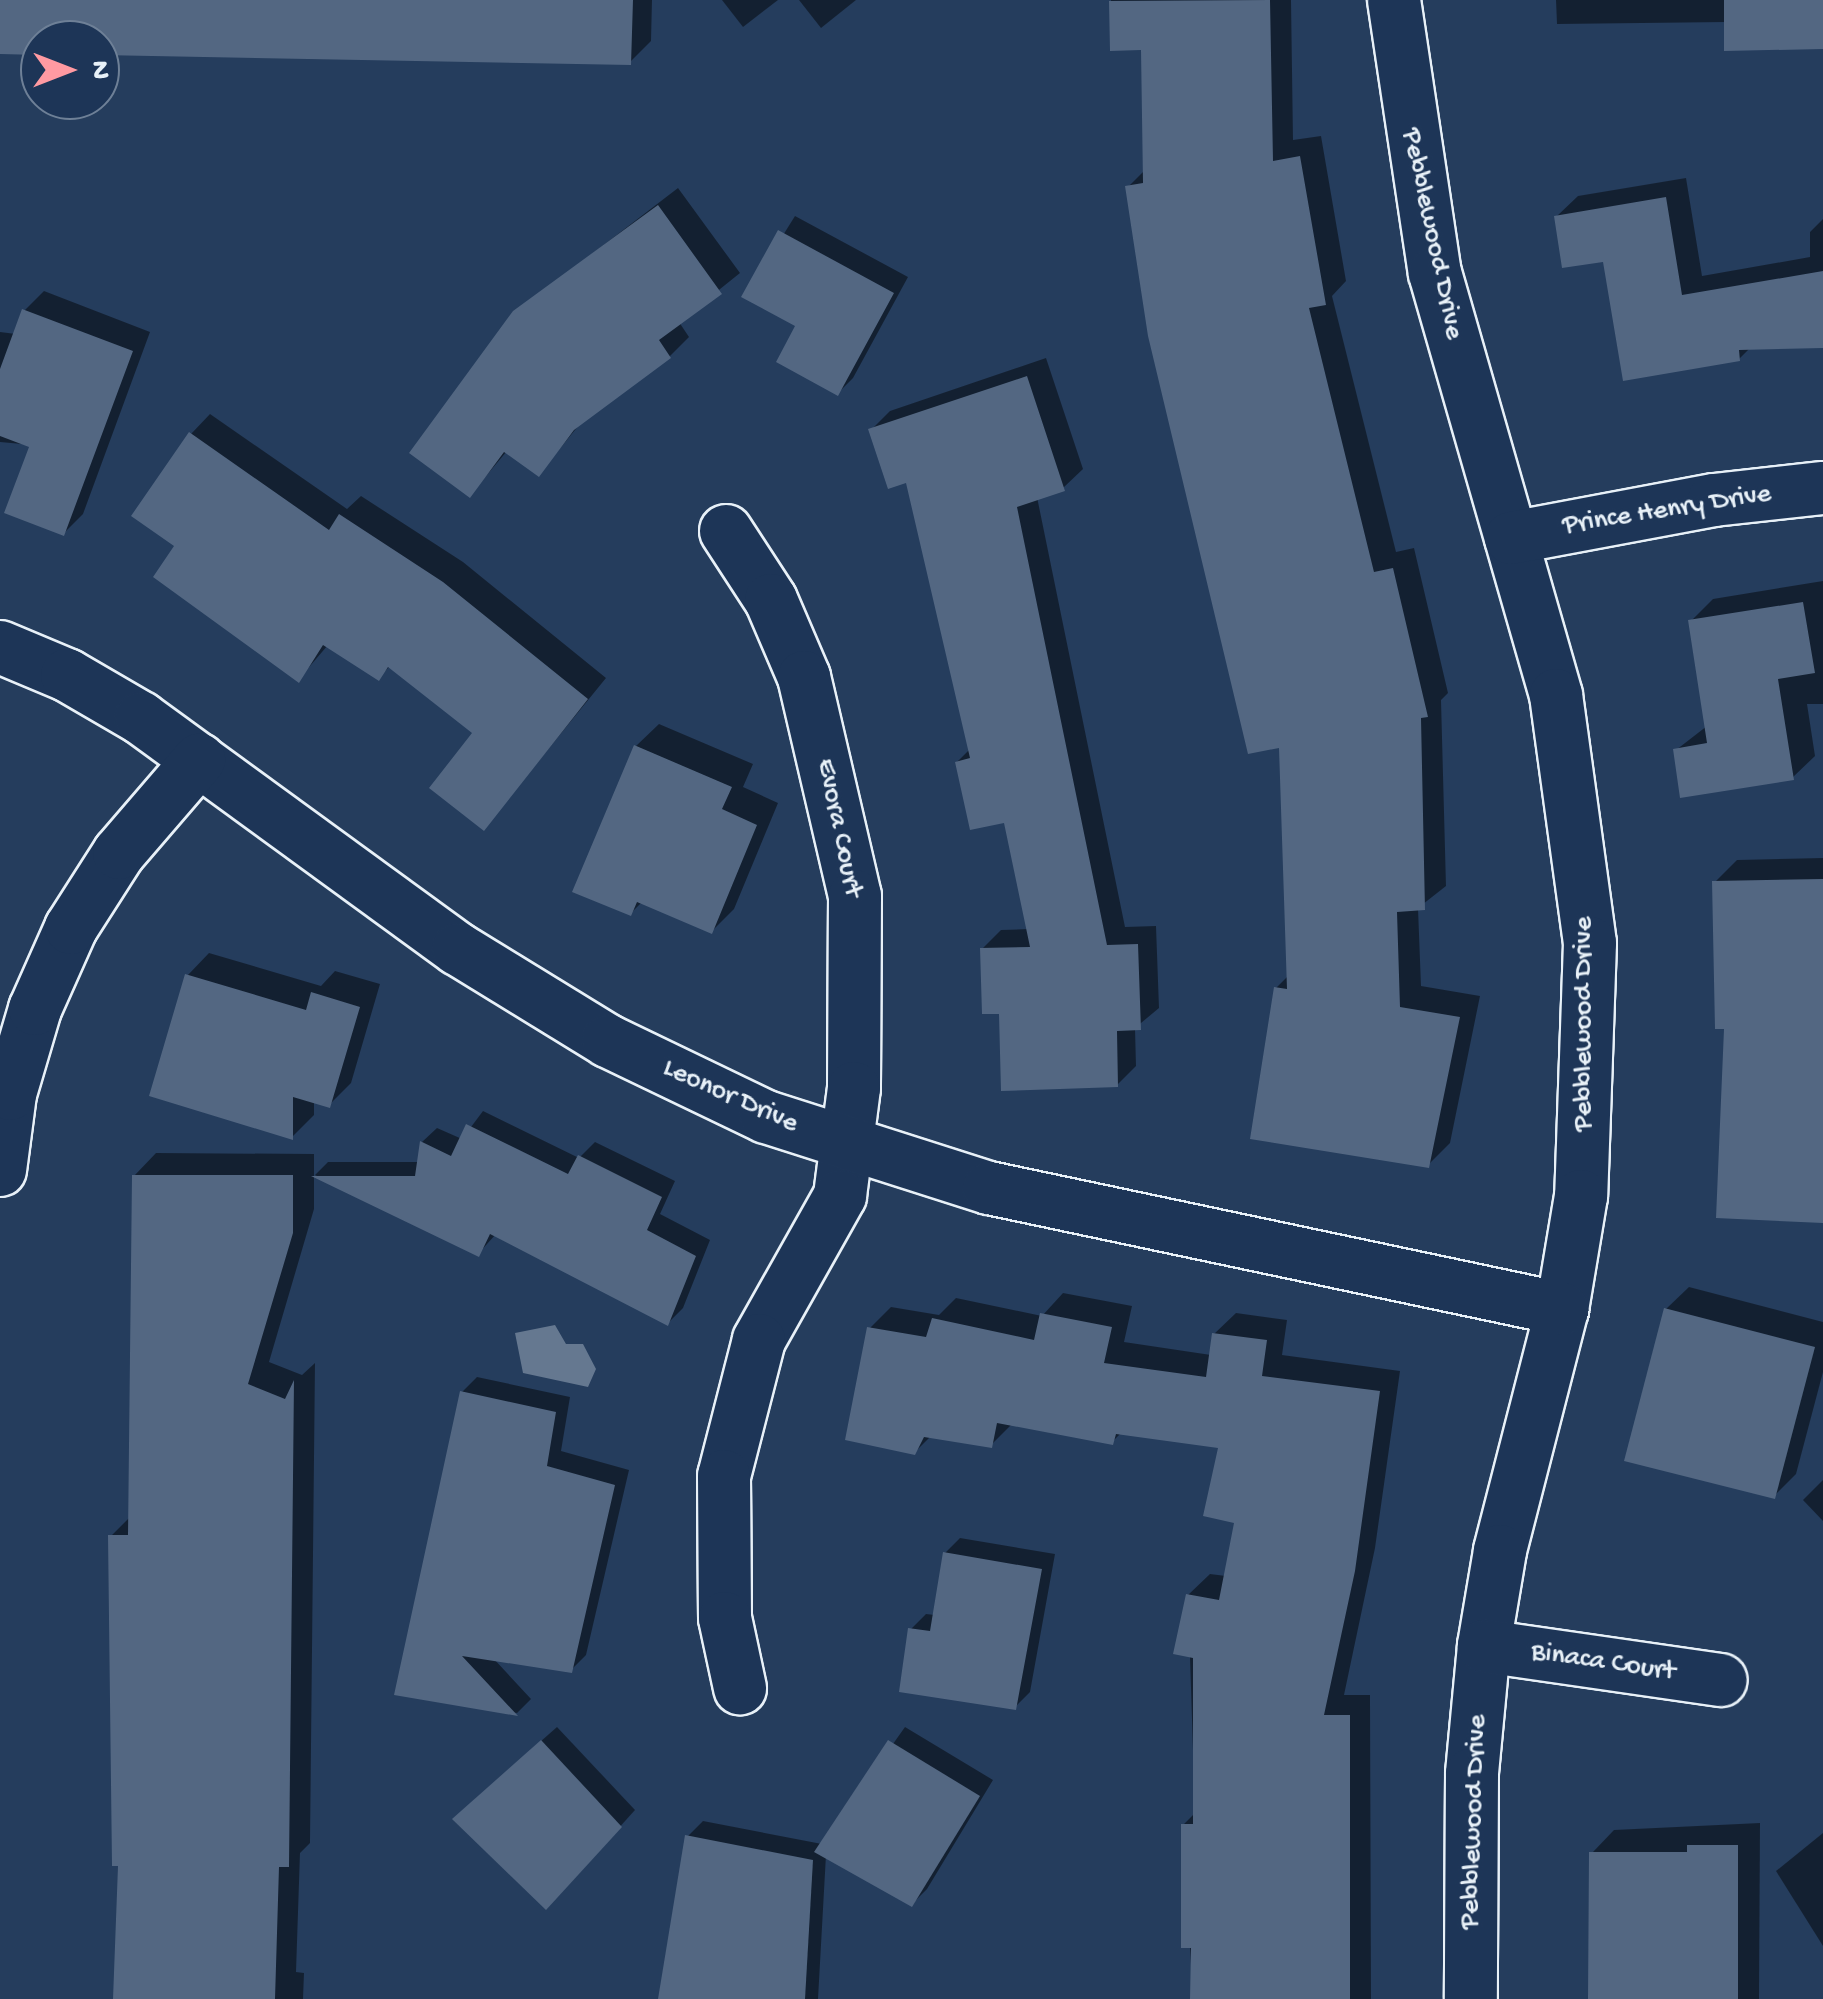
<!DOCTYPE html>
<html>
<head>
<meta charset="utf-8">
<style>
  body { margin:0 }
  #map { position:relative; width:1823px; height:1999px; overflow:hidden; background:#253d5d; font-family:"Gochi Hand",sans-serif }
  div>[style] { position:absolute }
  .water>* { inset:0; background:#657890 }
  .shadow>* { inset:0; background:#0007 }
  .building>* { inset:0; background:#536782 }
  .roads { filter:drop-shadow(2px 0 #e8f1f8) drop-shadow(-2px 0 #e8f1f8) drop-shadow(0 2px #e8f1f8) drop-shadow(0 -2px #e8f1f8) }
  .minor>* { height:52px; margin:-26px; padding:0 26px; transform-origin:26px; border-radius:26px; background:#1d3557 }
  span { translate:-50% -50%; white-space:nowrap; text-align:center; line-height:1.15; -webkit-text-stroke:8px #1d3557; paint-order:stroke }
  .street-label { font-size:28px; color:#e8f1f8 }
  .north { position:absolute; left:20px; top:20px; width:100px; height:100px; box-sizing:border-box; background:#1d3557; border:2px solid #6e8097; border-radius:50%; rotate:90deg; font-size:28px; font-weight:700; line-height:40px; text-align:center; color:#e8f1f8 }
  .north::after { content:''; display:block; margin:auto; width:35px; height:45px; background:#ff9aa2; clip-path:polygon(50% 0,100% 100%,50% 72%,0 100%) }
</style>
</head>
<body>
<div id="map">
  <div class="water">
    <div style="clip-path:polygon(555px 1325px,566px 1344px,583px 1344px,596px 1369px,588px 1387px,523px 1373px,515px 1333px)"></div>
  </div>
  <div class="shadow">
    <div style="clip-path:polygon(0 0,652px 0,651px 41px,630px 62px,100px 50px,100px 40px,40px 40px,40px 51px,0 51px)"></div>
    <div style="clip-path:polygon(722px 0,778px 0,743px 27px)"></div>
    <div style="clip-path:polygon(799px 0,856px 0,821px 28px)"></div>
    <div style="clip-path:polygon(1111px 0,1291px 0,1293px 140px,1321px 136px,1346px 281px,1332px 296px,1396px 552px,1414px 548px,1448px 693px,1441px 700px,1446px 886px,1418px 908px,1421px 986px,1480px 996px,1450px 1143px,1428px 1165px,1276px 988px,1289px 975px,1281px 745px,1128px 187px,1145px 170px,1143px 47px,1112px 48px)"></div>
    <div style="clip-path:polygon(1556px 0,1823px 0,1823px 47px,1727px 22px,1557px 24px)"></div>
    <div style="clip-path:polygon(1686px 178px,1702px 276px,1810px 257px,1810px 232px,1823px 219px,1823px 346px,1751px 347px,1739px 359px,1557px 216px,1578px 196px)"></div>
    <div style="clip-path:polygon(678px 188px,740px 273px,679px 322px,689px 337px,670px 356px,584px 419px,539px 474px,507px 451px,470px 495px,515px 313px)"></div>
    <div style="clip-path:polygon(795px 216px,908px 277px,853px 378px,838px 393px,799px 325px,745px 296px)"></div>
    <div style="clip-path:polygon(44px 291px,150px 332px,83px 514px,64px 533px,33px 445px,0 442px,0 332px,16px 334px,25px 310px)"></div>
    <div style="clip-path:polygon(1046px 358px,1083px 469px,1063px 488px,1037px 497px,1125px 927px,1156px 926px,1159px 1008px,1135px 1028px,1136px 1066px,1117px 1085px,1001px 1011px,982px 949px,1001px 930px,1029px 929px,1006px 820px,957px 762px,970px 749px,907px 480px,871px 430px,890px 411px)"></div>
    <div style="clip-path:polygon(210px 414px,347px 509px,361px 496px,463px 562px,606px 678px,484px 828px,475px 733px,390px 666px,378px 678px,328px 645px,298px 680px,177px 545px,191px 434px)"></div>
    <div style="clip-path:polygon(1823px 581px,1823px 704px,1807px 704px,1815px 756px,1792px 778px,1676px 750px,1707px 726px,1691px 621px,1713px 599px)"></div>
    <div style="clip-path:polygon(659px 724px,753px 764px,743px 787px,778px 803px,734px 909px,712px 931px,642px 902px,631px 913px,636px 746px)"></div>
    <div style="clip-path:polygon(1823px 858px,1823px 1220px,1715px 882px,1737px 860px)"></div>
    <div style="clip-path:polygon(209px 953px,321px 986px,335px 971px,380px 984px,351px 1083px,329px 1105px,314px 1101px,314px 1115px,292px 1137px,187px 976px)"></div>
    <div style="clip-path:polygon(483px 1111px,579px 1158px,595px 1142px,675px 1181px,660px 1214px,710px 1240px,683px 1308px,668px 1323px,496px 1234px,478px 1254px,315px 1175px,328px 1162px,420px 1162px,422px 1142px,437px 1128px,462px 1139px)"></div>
    <div style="clip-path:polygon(156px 1153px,314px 1154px,314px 1209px,269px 1362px,302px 1375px,315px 1363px,310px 1843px,300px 1853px,296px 1972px,304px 1973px,303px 1999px,115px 1999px,120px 1863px,111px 1536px,131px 1516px,134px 1176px)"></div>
    <div style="clip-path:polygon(1689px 1287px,1823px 1322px,1823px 1372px,1796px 1474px,1774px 1496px,1666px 1309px)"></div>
    <div style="clip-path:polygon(1063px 1293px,1132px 1306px,1124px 1342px,1211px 1355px,1214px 1334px,1236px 1313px,1287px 1320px,1282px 1355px,1400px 1371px,1375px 1548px,1344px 1695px,1370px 1695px,1371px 1999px,1193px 1999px,1183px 1825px,1195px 1813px,1188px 1595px,1210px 1574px,1226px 1576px,1237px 1521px,1221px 1446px,1122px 1432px,1112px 1442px,1012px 1424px,991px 1445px,931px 1436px,915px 1452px,870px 1328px,891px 1307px,939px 1315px,956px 1298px,1042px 1316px)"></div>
    <div style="clip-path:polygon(477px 1377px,570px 1397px,561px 1451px,629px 1470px,586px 1655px,571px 1670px,493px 1658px,531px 1699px,517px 1713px,397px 1693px,462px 1392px)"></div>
    <div style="clip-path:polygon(1823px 1480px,1823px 1521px,1803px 1500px)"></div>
    <div style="clip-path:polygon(960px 1538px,1055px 1554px,1030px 1692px,1015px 1707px,911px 1629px,926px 1614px,935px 1615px,945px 1553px)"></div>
    <div style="clip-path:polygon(557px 1727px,635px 1810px,561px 1892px,470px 1804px)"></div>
    <div style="clip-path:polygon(905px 1727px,993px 1780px,927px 1889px,912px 1904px,826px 1855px,818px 1999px,661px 1999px,688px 1836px,703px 1821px,822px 1844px)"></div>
    <div style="clip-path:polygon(1760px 1823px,1759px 1999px,1591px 1999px,1592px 1853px,1614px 1830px)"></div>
    <div style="clip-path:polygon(1823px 1833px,1823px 1946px,1776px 1871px)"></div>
  </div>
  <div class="building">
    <div style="clip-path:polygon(0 0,633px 0,631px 65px,100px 55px,100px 40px,40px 40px,40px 55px,0 54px)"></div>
    <div style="clip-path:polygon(1270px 0,1273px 161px,1300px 156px,1326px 305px,1309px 308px,1374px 572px,1393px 568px,1428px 717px,1421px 718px,1425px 910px,1397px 912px,1400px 1007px,1460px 1017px,1429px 1168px,1250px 1139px,1274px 987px,1287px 989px,1279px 748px,1248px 754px,1148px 336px,1125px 186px,1143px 183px,1141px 50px,1110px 51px,1109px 1px)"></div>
    <div style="clip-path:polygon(1724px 0,1823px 0,1823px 49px,1724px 51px)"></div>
    <div style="clip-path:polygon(1666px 197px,1682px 295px,1823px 271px,1823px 348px,1739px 350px,1740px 361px,1623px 381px,1603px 262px,1562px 268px,1554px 216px)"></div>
    <div style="clip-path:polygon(658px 205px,722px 294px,659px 340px,671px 358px,574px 430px,539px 477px,504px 452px,470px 498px,409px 453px,513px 311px)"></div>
    <div style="clip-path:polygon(778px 230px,894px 293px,838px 396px,776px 362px,795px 326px,741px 297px)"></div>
    <div style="clip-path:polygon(22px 309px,133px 351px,64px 536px,4px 513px,29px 447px,0 436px,0 369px)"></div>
    <div style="clip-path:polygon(1027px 376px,1065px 491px,1017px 507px,1107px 945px,1138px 944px,1141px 1030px,1117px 1031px,1118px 1087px,1001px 1091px,999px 1014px,982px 1014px,980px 948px,1030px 947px,1004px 823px,970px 830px,955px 762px,970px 758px,906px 483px,888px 489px,868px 429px)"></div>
    <div style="clip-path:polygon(189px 432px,329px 530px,339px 514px,443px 582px,588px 699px,484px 831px,429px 788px,472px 733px,388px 667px,379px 681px,323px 645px,299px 683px,153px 577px,174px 546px,131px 516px)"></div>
    <div style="clip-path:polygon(1803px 602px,1815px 673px,1778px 679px,1794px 780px,1680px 798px,1673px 749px,1707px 743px,1688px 620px)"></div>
    <div style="clip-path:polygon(634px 745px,732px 787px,722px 809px,757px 825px,712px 934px,637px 902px,631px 916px,572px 892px)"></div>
    <div style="clip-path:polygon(1823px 879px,1823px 1223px,1716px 1218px,1724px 1029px,1715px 1029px,1712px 881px)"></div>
    <div style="clip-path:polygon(185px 974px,306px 1010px,311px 992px,360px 1007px,330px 1108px,293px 1097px,293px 1140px,149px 1096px)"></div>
    <div style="clip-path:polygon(466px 1124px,568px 1174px,578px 1155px,662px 1197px,647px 1230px,696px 1256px,668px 1326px,490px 1234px,479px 1257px,311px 1176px,415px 1176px,420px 1141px,451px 1156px)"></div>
    <div style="clip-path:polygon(132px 1175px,293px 1175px,293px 1233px,248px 1384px,285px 1399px,294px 1380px,289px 1867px,279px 1867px,275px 1999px,113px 1999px,118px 1866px,112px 1866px,108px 1535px,128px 1535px)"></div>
    <div style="clip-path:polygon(1664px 1308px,1815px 1347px,1775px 1499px,1624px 1461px)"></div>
    <div style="clip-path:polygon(1040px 1313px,1112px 1327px,1104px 1363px,1206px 1377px,1212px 1333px,1267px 1340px,1262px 1376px,1380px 1391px,1355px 1571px,1324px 1715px,1350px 1715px,1350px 1999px,1190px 1999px,1191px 1948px,1181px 1948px,1181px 1824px,1193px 1824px,1193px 1658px,1173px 1654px,1186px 1594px,1219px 1600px,1234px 1523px,1203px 1516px,1218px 1448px,1116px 1434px,1113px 1445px,997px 1423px,992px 1448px,924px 1437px,915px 1455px,845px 1440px,867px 1327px,926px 1337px,932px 1318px,1034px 1340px)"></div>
    <div style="clip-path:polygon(460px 1391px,556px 1412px,547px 1466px,615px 1485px,572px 1673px,462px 1656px,518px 1716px,394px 1695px)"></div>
    <div style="clip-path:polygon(943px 1552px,1042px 1569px,1016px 1710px,899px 1692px,908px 1628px,930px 1631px)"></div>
    <div style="clip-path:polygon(541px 1740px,622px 1827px,546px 1910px,452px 1819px)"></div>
    <div style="clip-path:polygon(888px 1740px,980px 1796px,912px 1907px,814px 1852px)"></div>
    <div style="clip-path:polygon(685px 1835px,813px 1860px,805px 1999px,658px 1999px)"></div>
    <div style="clip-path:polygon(1687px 1845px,1738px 1845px,1738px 1999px,1588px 1999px,1589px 1852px,1687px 1852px)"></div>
  </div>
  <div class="roads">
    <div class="minor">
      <div style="left:1394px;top:0;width:276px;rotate:81.5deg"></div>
      <div style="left:1435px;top:273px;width:439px;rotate:74deg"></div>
      <div style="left:1556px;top:695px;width:250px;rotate:82.2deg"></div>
      <div style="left:1590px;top:943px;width:253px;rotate:92deg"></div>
      <div style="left:1581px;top:1196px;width:115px;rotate:99.5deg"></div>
      <div style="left:1562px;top:1309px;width:250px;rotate:104.4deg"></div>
      <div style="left:1500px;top:1551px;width:96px;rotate:99.6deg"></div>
      <div style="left:1484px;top:1646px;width:129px;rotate:95.4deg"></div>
      <div style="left:1472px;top:1774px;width:225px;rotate:90.3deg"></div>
      <div style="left:726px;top:531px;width:82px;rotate:56.9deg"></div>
      <div style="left:771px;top:600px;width:84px;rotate:66.8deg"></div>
      <div style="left:804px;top:677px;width:225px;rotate:76.9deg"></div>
      <div style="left:855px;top:896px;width:192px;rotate:90.3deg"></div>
      <div style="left:854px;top:1088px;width:109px;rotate:97.4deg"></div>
      <div style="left:840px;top:1196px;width:165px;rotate:119.4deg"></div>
      <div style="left:759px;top:1340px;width:140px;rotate:104.4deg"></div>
      <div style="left:724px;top:1476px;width:142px;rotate:89.6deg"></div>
      <div style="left:725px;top:1618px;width:72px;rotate:77.9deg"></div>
      <div style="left:1511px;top:538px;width:207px;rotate:-10.6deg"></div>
      <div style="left:1714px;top:500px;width:110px;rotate:-6.3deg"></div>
      <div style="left:0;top:647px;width:73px;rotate:22.7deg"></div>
      <div style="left:67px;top:675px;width:86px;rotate:30.2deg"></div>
      <div style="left:141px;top:718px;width:392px;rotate:36.1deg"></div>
      <div style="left:458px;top:949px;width:176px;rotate:31.5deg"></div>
      <div style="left:608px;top:1041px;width:175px;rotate:25.7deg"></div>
      <div style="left:766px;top:1117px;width:234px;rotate:17.7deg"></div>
      <div style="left:989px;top:1188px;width:586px;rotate:11.92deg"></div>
      <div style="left:0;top:1170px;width:77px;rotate:-82.5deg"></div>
      <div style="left:10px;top:1094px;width:89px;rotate:-73.6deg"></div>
      <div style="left:35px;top:1009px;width:89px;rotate:-66deg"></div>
      <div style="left:71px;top:928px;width:89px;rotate:-57.4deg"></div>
      <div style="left:119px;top:853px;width:123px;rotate:-49.3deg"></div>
      <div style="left:1484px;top:1646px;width:239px;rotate:8.2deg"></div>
    </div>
  </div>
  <div class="street-label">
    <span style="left:1431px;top:234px;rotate:78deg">Pebblewood Drive</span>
    <span style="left:1667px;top:511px;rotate:-9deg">Prince Henry Drive</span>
    <span style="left:838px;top:828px;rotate:78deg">Evora Court</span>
    <span style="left:1585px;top:1024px;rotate:-90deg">Pebblewood Drive</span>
    <span style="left:730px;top:1097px;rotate:24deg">Leonor Drive</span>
    <span style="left:1603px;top:1663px;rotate:8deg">Binaca Court</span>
    <span style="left:1475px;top:1822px;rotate:-88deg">Pebblewood Drive</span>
  </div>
  <div class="north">N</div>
</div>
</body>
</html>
